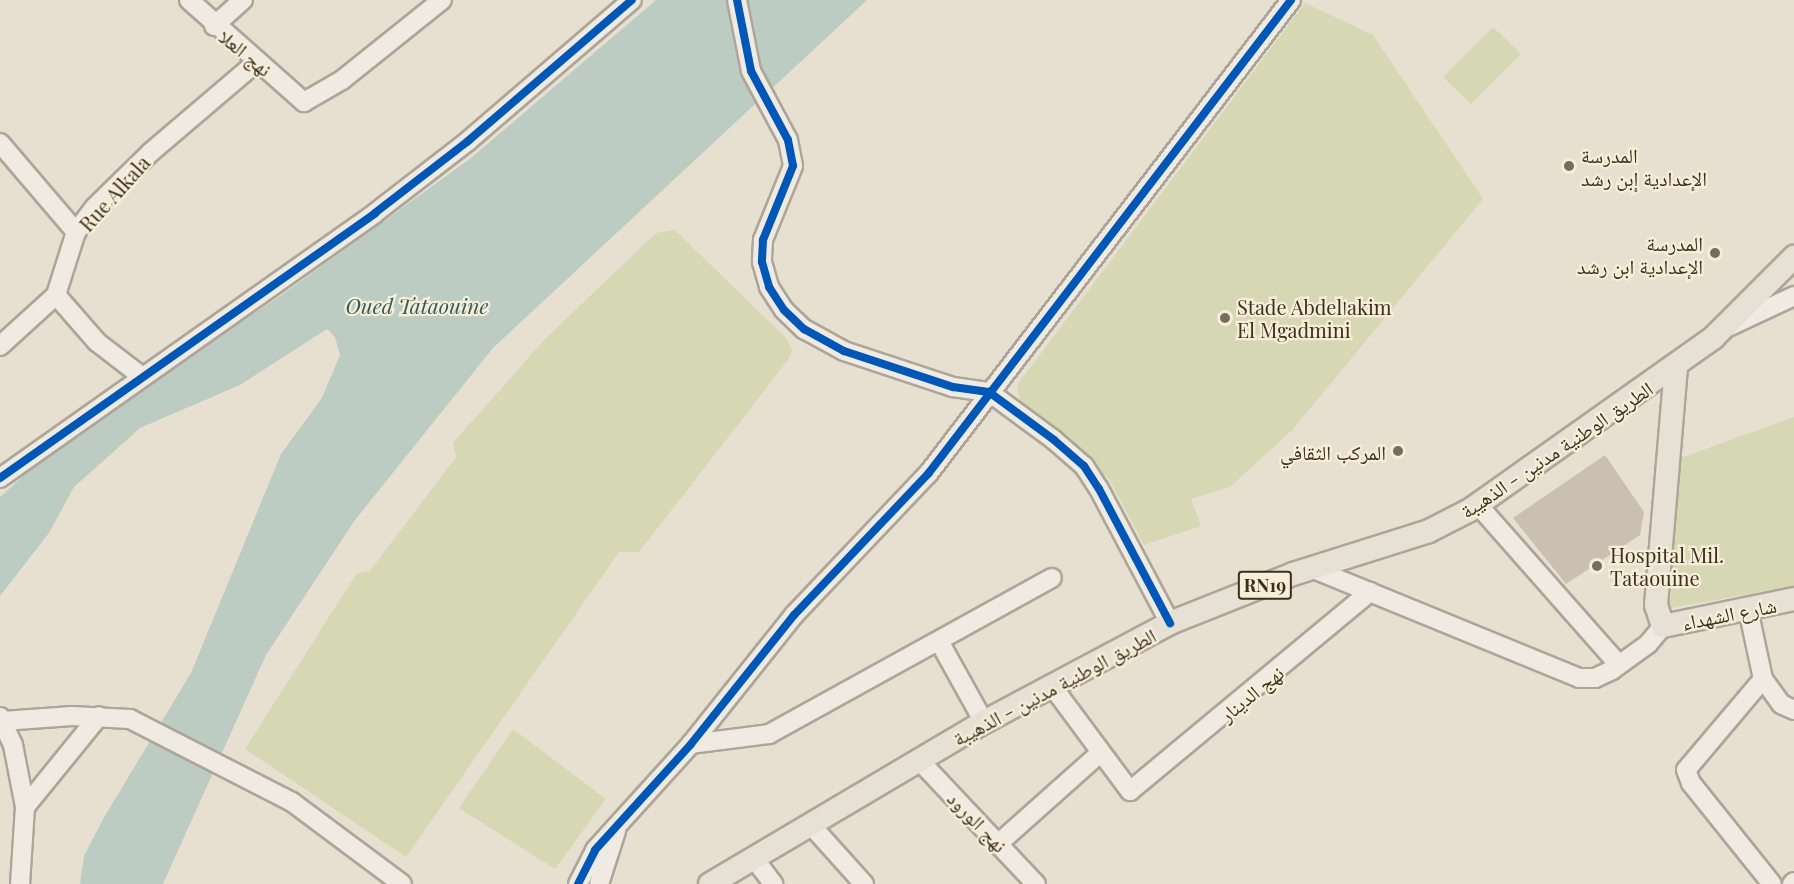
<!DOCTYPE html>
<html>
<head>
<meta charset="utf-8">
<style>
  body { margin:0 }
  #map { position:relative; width:1794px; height:884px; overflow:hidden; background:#e7e0d1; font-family:"Playfair Display","Noto Naskh Arabic",serif }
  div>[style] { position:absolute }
  .green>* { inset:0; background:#d6d7b3 }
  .water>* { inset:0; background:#bcccc2 }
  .building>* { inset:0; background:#cbbfb2 }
  .roads { filter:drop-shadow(2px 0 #ada599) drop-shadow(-2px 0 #ada599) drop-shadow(0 2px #ada599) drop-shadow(0 -2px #ada599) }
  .minor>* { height:18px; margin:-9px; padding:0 9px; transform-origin:9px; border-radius:9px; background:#efebe3 }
  .major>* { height:22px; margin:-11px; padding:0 11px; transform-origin:11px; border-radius:11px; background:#e6e1d4 }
  .cycleway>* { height:8px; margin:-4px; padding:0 4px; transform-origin:4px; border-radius:4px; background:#0057b8 }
  .dots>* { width:16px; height:16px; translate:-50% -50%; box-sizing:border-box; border:3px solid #f7eed8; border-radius:50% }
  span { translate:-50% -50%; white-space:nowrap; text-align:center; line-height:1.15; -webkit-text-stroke:4.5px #f7eed8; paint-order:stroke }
  .shield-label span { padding:2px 4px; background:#f7eed8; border:2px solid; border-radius:4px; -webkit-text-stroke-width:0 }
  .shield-label { font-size:18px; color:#3d2e20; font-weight:700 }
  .street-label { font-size:20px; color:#3d2e20 }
  .poi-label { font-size:20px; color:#3d2e20 }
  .left { translate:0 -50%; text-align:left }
  .right { translate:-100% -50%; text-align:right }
  .water-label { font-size:21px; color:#2f5d5a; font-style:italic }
</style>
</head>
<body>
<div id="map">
  <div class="green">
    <div style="clip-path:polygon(1305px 3px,1373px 35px,1483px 199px,1293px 429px,1230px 487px,1191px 499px,1201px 526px,1144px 545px,1109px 479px,1020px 401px,1017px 385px)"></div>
    <div style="clip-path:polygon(1493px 27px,1521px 54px,1471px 104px,1443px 77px)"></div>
    <div style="clip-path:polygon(675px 230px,786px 338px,792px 350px,788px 360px,639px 552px,619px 552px,406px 857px,245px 749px,357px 573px,369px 572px,456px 457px,453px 443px,545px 339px,656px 233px)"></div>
    <div style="clip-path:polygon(1794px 417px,1794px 586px,1670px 608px,1678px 459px)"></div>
    <div style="clip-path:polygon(513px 729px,606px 799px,555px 869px,459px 808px)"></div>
  </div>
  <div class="water">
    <div style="clip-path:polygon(656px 0,867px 0,493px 348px,355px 520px,266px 655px,163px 884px,80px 884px,84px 856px,103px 819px,191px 673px,281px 454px,322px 398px,340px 355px,335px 337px,327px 329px,240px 385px,140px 428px,74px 487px,49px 533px,0 596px,0 497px,56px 446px,283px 294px,471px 158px)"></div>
  </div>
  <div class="building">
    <div style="clip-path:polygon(1605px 455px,1644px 512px,1640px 535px,1566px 584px,1513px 518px)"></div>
  </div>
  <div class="roads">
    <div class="minor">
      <div style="left:189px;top:0;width:154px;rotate:41.6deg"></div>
      <div style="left:304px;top:102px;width:44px;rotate:-30.1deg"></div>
      <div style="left:342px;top:80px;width:128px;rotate:-38.7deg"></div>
      <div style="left:737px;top:0;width:72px;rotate:78.8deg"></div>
      <div style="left:751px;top:71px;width:78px;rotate:61.8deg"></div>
      <div style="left:788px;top:140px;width:26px;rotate:79deg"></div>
      <div style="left:793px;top:166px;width:80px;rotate:112.1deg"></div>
      <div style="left:763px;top:240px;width:22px;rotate:93deg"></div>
      <div style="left:762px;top:262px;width:26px;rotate:74deg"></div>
      <div style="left:769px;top:287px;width:27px;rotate:57deg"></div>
      <div style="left:784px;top:310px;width:28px;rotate:44deg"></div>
      <div style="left:804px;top:329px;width:46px;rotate:28.8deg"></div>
      <div style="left:844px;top:351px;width:115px;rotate:18.3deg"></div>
      <div style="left:953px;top:387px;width:36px;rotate:8deg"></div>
      <div style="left:989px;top:392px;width:81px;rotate:36.4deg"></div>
      <div style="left:1054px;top:440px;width:40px;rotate:41deg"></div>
      <div style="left:1084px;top:466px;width:27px;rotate:57deg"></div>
      <div style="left:1099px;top:489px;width:152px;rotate:62.1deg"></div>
      <div style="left:214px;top:26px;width:39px;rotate:-42deg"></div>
      <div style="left:0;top:143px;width:117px;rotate:49.5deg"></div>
      <div style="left:56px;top:295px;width:62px;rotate:48.9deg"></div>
      <div style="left:97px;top:342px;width:56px;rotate:37.7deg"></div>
      <div style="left:1730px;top:326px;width:71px;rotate:-25.1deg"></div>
      <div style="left:0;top:346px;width:76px;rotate:-42.3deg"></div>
      <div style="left:56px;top:295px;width:66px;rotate:-72.4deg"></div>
      <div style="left:76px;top:232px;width:31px;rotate:-53deg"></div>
      <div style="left:95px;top:207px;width:78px;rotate:-44.5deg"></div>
      <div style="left:151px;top:152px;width:140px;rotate:-40.4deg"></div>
      <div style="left:0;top:478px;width:459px;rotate:-35.2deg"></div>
      <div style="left:375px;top:213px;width:118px;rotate:-37.7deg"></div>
      <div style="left:468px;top:141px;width:216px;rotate:-40.7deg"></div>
      <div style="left:1478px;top:505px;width:213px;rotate:48.6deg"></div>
      <div style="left:1311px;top:568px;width:290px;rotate:22.3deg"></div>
      <div style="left:1579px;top:678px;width:16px"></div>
      <div style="left:1595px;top:678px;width:19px;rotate:-25deg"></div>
      <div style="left:1612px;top:670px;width:44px;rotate:-35.8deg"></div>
      <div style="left:1648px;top:644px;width:23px;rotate:-50deg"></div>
      <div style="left:1748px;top:609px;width:72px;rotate:77.9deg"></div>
      <div style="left:1763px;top:679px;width:31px;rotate:54deg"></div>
      <div style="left:1781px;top:704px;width:14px;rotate:25deg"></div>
      <div style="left:940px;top:643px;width:90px;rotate:60.9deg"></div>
      <div style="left:1763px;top:679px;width:119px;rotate:130.2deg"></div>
      <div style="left:1686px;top:770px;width:14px;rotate:69deg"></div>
      <div style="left:1691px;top:783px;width:129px;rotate:51.3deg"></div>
      <div style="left:1052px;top:686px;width:131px;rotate:53.4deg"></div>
      <div style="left:1130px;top:791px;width:312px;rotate:-39.7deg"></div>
      <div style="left:0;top:717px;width:31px;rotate:65deg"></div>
      <div style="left:13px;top:745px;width:63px;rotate:79deg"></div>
      <div style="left:25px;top:807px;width:77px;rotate:93.7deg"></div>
      <div style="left:3px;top:721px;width:69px;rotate:-4.1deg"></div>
      <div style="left:72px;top:716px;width:58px;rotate:3deg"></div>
      <div style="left:130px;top:719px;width:182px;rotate:27.1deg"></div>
      <div style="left:292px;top:802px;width:137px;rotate:36.7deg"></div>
      <div style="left:691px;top:744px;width:79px;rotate:-7.3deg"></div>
      <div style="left:769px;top:734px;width:323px;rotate:-28.9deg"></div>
      <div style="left:918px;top:759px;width:172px;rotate:46.7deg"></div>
      <div style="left:25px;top:807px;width:117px;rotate:-50.9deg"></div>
      <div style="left:810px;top:824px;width:81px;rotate:48deg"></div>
      <div style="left:999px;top:843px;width:134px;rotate:-41.7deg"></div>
      <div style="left:753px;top:857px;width:34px;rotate:53deg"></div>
      <div style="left:578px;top:884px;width:38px;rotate:-63deg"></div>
      <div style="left:595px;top:850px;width:143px;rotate:-47.8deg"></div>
      <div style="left:691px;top:744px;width:165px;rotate:-51.4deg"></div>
      <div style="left:794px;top:615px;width:195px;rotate:-46.5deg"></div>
      <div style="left:928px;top:474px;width:597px;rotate:-52.55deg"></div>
      <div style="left:599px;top:884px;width:56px;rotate:-72.2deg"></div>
      <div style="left:1792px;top:884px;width:3px;rotate:-45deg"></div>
    </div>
    <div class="major">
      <div style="left:1676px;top:367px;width:239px;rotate:94.8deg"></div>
      <div style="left:1656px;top:605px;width:22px;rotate:72deg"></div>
      <div style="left:1663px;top:626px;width:134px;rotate:-11.6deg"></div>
      <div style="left:710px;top:884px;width:318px;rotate:-30.6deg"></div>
      <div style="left:984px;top:722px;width:211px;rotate:-28deg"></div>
      <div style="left:1170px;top:623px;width:132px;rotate:-21.7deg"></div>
      <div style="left:1293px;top:574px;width:143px;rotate:-17.5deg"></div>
      <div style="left:1429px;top:531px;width:46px;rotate:-27.1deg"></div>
      <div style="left:1470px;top:510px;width:298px;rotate:-35.3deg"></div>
      <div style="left:1713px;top:338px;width:115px;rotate:-45deg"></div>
    </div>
  </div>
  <div class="cycleway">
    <div style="left:737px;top:0;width:72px;rotate:78.8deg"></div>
    <div style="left:751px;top:71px;width:78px;rotate:61.8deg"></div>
    <div style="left:788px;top:140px;width:26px;rotate:79deg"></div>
    <div style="left:793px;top:166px;width:80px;rotate:112.1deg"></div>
    <div style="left:763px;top:240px;width:22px;rotate:93deg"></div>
    <div style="left:762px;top:262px;width:26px;rotate:74deg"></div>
    <div style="left:769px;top:287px;width:27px;rotate:57deg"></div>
    <div style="left:784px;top:310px;width:28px;rotate:44deg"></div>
    <div style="left:804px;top:329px;width:46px;rotate:28.8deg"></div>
    <div style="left:844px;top:351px;width:115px;rotate:18.3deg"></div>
    <div style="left:953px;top:387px;width:36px;rotate:8deg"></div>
    <div style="left:989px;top:392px;width:81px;rotate:36.4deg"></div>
    <div style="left:1054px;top:440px;width:40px;rotate:41deg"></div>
    <div style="left:1084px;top:466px;width:27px;rotate:57deg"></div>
    <div style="left:1099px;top:489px;width:152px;rotate:62.1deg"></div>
    <div style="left:0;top:478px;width:459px;rotate:-35.2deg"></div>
    <div style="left:375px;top:213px;width:118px;rotate:-37.7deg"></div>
    <div style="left:468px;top:141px;width:216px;rotate:-40.7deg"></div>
    <div style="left:578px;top:884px;width:38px;rotate:-63deg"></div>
    <div style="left:595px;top:850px;width:143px;rotate:-47.8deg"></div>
    <div style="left:691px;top:744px;width:165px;rotate:-51.4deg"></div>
    <div style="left:794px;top:615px;width:195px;rotate:-46.5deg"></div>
    <div style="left:928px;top:474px;width:597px;rotate:-52.55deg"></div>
  </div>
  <div class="dots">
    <div style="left:1569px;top:166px;background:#786c5e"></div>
    <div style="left:1715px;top:253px;background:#786c5e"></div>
    <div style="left:1225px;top:318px;background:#786c5e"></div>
    <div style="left:1398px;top:451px;background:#786c5e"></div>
    <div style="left:1597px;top:566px;background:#786c5e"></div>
  </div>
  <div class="shield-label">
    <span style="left:1265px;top:585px">RN19</span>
  </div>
  <div class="street-label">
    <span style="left:246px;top:52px;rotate:39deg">نهج العلا</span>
    <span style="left:114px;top:193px;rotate:-48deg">Rue Alkala</span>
    <span style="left:1556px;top:449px;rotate:-34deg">الطريق الوطنية مدنين - الذهيبة</span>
    <span style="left:1729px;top:613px;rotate:-11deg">شارع الشهداء</span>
    <span style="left:1054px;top:686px;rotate:-28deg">الطريق الوطنية مدنين - الذهيبة</span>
    <span style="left:1251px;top:693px;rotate:-39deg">نهج الدينار</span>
    <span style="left:978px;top:821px;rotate:46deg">نهج الورود</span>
  </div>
  <div class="poi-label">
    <span class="left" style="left:1581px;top:166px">المدرسة<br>الإعدادية إبن رشد</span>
    <span class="right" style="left:1703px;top:254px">المدرسة<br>الإعدادية ابن رشد</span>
    <span class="left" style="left:1237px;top:318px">Stade Abdelاakim<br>El Mgadmini</span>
    <span class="right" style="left:1386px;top:451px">المركب الثقافي</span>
    <span class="left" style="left:1610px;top:566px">Hospital Mil.<br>Tataouine</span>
  </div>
  <div class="water-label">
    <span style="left:417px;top:305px">Oued Tataouine</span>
  </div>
</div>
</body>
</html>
